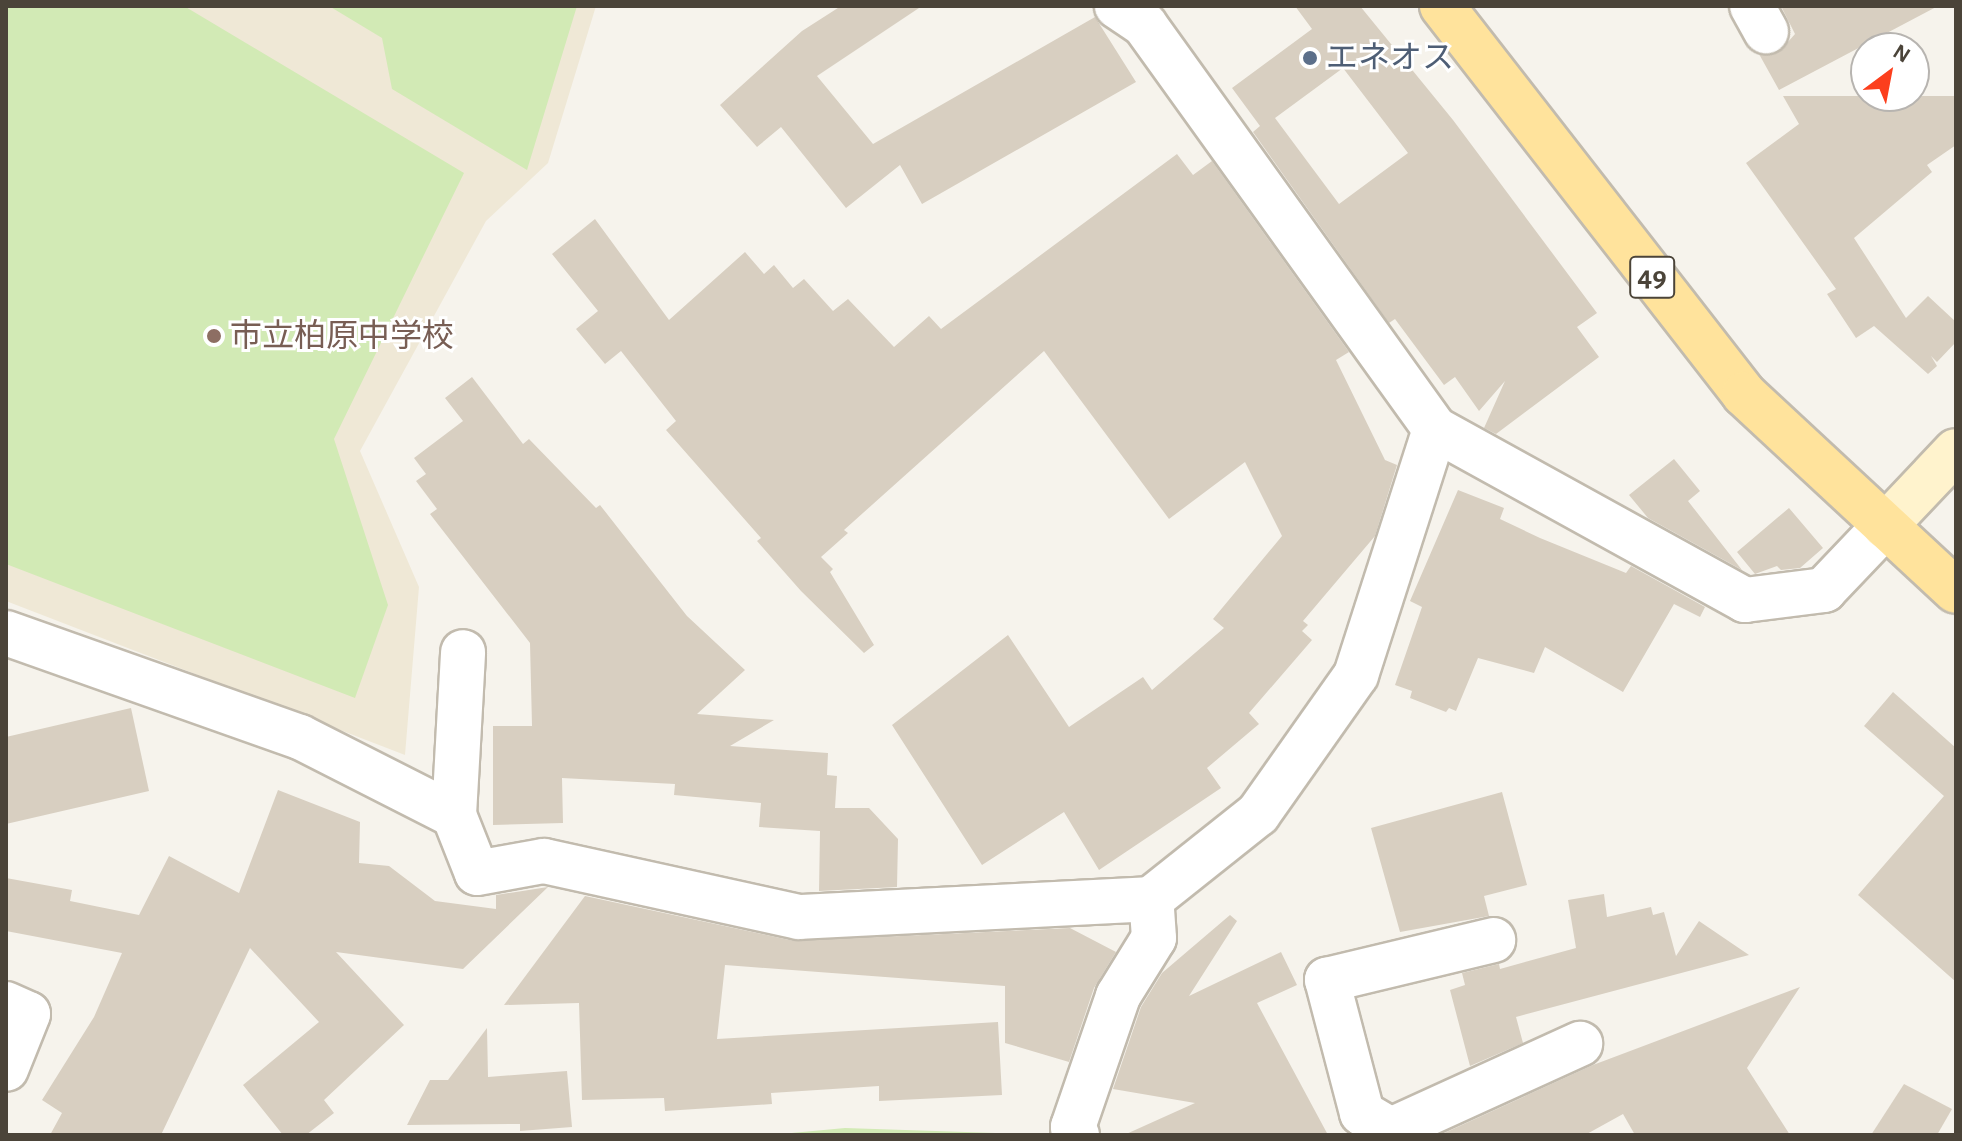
<!DOCTYPE html>
<html>
<head>
<meta charset="utf-8">
<style>
  body { margin:0 }
  #map { position:relative; width:1962px; height:1141px; overflow:hidden; background:#f6f3ec; font-family:"Alegreya Sans","Noto Sans JP",sans-serif }
  div>[style] { position:absolute }
  .education>* { inset:0; background:#efe8d6 }
  .green>* { inset:0; background:#d2eab5 }
  .building>* { inset:0; background:#d8cfc1 }
  .roads { filter:drop-shadow(2px 0 #c2bbae) drop-shadow(-2px 0 #c2bbae) drop-shadow(0 2px #c2bbae) drop-shadow(0 -2px #c2bbae) }
  .minor>* { height:44px; margin:-22px; padding:0 22px; transform-origin:22px; border-radius:22px; background:#fff }
  .secondary>* { height:44px; margin:-22px; padding:0 22px; transform-origin:22px; border-radius:22px; background:#fff3cd }
  .primary>* { height:44px; margin:-22px; padding:0 22px; transform-origin:22px; border-radius:22px; background:#ffe39c }
  .dots>* { width:22px; height:22px; translate:-50% -50%; box-sizing:border-box; border:4px solid #fff; border-radius:50% }
  span { translate:-50% -50%; white-space:nowrap; text-align:center; line-height:1.15; -webkit-text-stroke:6px #fff; paint-order:stroke }
  .shield-label span { padding:2px 6px; background:#fff; border:2px solid; border-radius:6px; -webkit-text-stroke-width:0 }
  .shield-label { font-size:30px; color:#4b4439; font-weight:700 }
  .service-label { font-size:32px; color:#4e5e75 }
  .left { translate:0 -50%; text-align:left }
  .education-label { font-size:32px; color:#785e54 }
  .frame { position:absolute; inset:0; border:8px solid #4b4439; pointer-events:none }
  .north { position:absolute; left:1850px; top:32px; width:80px; height:80px; box-sizing:border-box; background:#fff; border:2px solid #b7b4b0; border-radius:50%; rotate:32deg; font-size:22px; font-weight:700; line-height:32px; text-align:center; color:#4b4439 }
  .north::after { content:''; display:block; margin:auto; width:28px; height:36px; background:#fc3f1d; clip-path:polygon(50% 0,100% 100%,50% 72%,0 100%) }
</style>
</head>
<body>
<div id="map">
  <div class="education">
    <div style="clip-path:polygon(6px 6px,596px 6px,548px 163px,486px 221px,360px 451px,419px 587px,405px 755px,6px 601px)"></div>
  </div>
  <div class="green">
    <div style="clip-path:polygon(6px 6px,184px 6px,464px 173px,334px 439px,388px 605px,355px 698px,6px 564px)"></div>
    <div style="clip-path:polygon(329px 6px,577px 6px,527px 170px,392px 89px,382px 38px)"></div>
    <div style="clip-path:polygon(845px 1128px,1025px 1134px,1025px 1135px,770px 1135px)"></div>
  </div>
  <div class="building">
    <div style="clip-path:polygon(841px 6px,922px 6px,817px 76px,873px 144px,1095px 17px,1136px 82px,922px 204px,900px 165px,846px 208px,781px 127px,757px 147px,720px 105px,802px 31px)"></div>
    <div style="clip-path:polygon(evenodd,1295px 6px,1360px 6px,1453px 120px,1597px 313px,1577px 327px,1599px 357px,1496px 434px,1484px 428px,1505px 381px,1479px 411px,1455px 377px,1444px 385px,1395px 319px,1389px 323px,1253px 132px,1260px 126px,1232px 88px,1312px 29px,1295px 6px,1343px 68px,1408px 153px,1339px 204px,1275px 118px,1343px 68px)"></div>
    <div style="clip-path:polygon(1781px 6px,1938px 6px,1779px 90px,1759px 54px,1779px 52px,1795px 34px)"></div>
    <div style="clip-path:polygon(1783px 96px,1956px 96px,1956px 145px,1927px 165px,1932px 172px,1854px 238px,1906px 318px,1928px 296px,1956px 322px,1956px 342px,1937px 362px,1931px 356px,1937px 366px,1928px 374px,1874px 326px,1856px 338px,1827px 294px,1836px 289px,1746px 163px,1799px 124px)"></div>
    <div style="clip-path:polygon(1177px 154px,1193px 175px,1212px 161px,1349px 352px,1336px 360px,1385px 460px,1397px 465px,1375px 536px,1303px 621px,1308px 625px,1302px 631px,1312px 640px,1249px 713px,1259px 724px,1207px 768px,1221px 788px,1099px 870px,1064px 812px,982px 865px,892px 725px,1008px 635px,1069px 727px,1143px 677px,1152px 690px,1224px 628px,1213px 619px,1282px 536px,1245px 462px,1169px 519px,1044px 351px,844px 530px,848px 533px,821px 557px,833px 569px,830px 572px,874px 645px,864px 653px,801px 591px,757px 541px,761px 538px,666px 430px,676px 421px,621px 351px,605px 364px,576px 329px,598px 311px,552px 254px,595px 219px,669px 320px,745px 252px,764px 274px,774px 265px,793px 288px,804px 279px,833px 311px,848px 299px,894px 347px,929px 316px,941px 329px)"></div>
    <div style="clip-path:polygon(472px 377px,523px 444px,529px 439px,596px 508px,600px 505px,687px 616px,745px 670px,697px 714px,774px 720px,730px 746px,828px 753px,827px 775px,837px 776px,835px 808px,869px 808px,898px 839px,897px 887px,819px 891px,820px 831px,759px 827px,761px 803px,674px 795px,675px 784px,562px 778px,563px 823px,493px 825px,493px 726px,532px 726px,530px 643px,430px 514px,437px 509px,416px 481px,426px 474px,414px 458px,463px 421px,445px 398px)"></div>
    <div style="clip-path:polygon(1674px 459px,1700px 491px,1688px 501px,1742px 570px,1648px 518px,1629px 495px)"></div>
    <div style="clip-path:polygon(1458px 490px,1504px 508px,1500px 519px,1540px 538px,1626px 573px,1631px 566px,1705px 607px,1700px 617px,1674px 604px,1623px 692px,1545px 647px,1534px 673px,1478px 658px,1456px 711px,1449px 708px,1446px 712px,1410px 698px,1412px 691px,1395px 685px,1422px 607px,1410px 601px)"></div>
    <div style="clip-path:polygon(1789px 508px,1823px 548px,1800px 568px,1781px 570px,1777px 566px,1755px 574px,1737px 552px)"></div>
    <div style="clip-path:polygon(1893px 692px,1956px 748px,1956px 982px,1858px 895px,1944px 796px,1864px 726px)"></div>
    <div style="clip-path:polygon(131px 708px,149px 791px,6px 824px,6px 737px)"></div>
    <div style="clip-path:polygon(278px 790px,360px 822px,359px 863px,389px 866px,435px 901px,496px 909px,496px 895px,548px 887px,463px 969px,336px 952px,404px 1025px,324px 1100px,334px 1113px,306px 1135px,283px 1135px,243px 1085px,319px 1022px,250px 948px,161px 1135px,50px 1135px,62px 1113px,42px 1100px,94px 1017px,122px 953px,6px 931px,6px 878px,72px 890px,70px 901px,139px 915px,169px 856px,239px 893px)"></div>
    <div style="clip-path:polygon(1502px 792px,1527px 885px,1484px 896px,1489px 916px,1400px 932px,1371px 828px)"></div>
    <div style="clip-path:polygon(1604px 894px,1607px 917px,1651px 907px,1653px 915px,1664px 912px,1676px 956px,1699px 921px,1749px 955px,1516px 1017px,1523px 1043px,1470px 1066px,1450px 990px,1465px 985px,1462px 973px,1499px 964px,1500px 969px,1576px 948px,1568px 900px)"></div>
    <div style="clip-path:polygon(585px 896px,794px 941px,1070px 928px,1116px 952px,1094px 988px,1069px 1062px,1005px 1043px,1005px 986px,725px 965px,717px 1039px,998px 1022px,1002px 1095px,879px 1101px,879px 1086px,771px 1093px,772px 1104px,665px 1111px,664px 1098px,582px 1100px,579px 1003px,504px 1005px)"></div>
    <div style="clip-path:polygon(1230px 915px,1237px 921px,1189px 996px,1281px 952px,1297px 985px,1257px 1003px,1328px 1135px,1124px 1135px,1195px 1103px,1113px 1089px,1141px 1007px,1162px 973px)"></div>
    <div style="clip-path:polygon(1800px 987px,1747px 1068px,1790px 1135px,1635px 1135px,1623px 1114px,1585px 1135px,1440px 1135px,1593px 1065px)"></div>
    <div style="clip-path:polygon(487px 1028px,488px 1077px,567px 1071px,572px 1127px,520px 1131px,520px 1124px,407px 1125px,430px 1080px,448px 1080px)"></div>
    <div style="clip-path:polygon(1904px 1084px,1952px 1109px,1937px 1135px,1871px 1135px)"></div>
  </div>
  <div class="roads">
    <div class="minor">
      <div style="left:1752px;top:6px;width:29px;rotate:61deg"></div>
      <div style="left:1435px;top:429px;width:354px;rotate:28.9deg"></div>
      <div style="left:1745px;top:600px;width:80px;rotate:-7.2deg"></div>
      <div style="left:1824px;top:590px;width:88px;rotate:-46.4deg"></div>
      <div style="left:6px;top:633px;width:312px;rotate:19.5deg"></div>
      <div style="left:300px;top:737px;width:173px;rotate:26.9deg"></div>
      <div style="left:454px;top:815px;width:163px;rotate:-86.8deg"></div>
      <div style="left:454px;top:815px;width:62px;rotate:68.4deg"></div>
      <div style="left:477px;top:873px;width:68px;rotate:-10.2deg"></div>
      <div style="left:544px;top:861px;width:261px;rotate:12.4deg"></div>
      <div style="left:799px;top:917px;width:352px;rotate:-2.9deg"></div>
      <div style="left:1151px;top:899px;width:137px;rotate:-38.5deg"></div>
      <div style="left:1258px;top:814px;width:170px;rotate:-54.8deg"></div>
      <div style="left:1356px;top:675px;width:258px;rotate:-72.2deg"></div>
      <div style="left:1435px;top:429px;width:497px;rotate:-125.7deg"></div>
      <div style="left:1145px;top:25px;width:34px;rotate:-146deg"></div>
      <div style="left:6px;top:1004px;width:24px;rotate:24deg"></div>
      <div style="left:28px;top:1014px;width:59px;rotate:111.8deg"></div>
      <div style="left:1391px;top:1130px;width:208px;rotate:-24.5deg"></div>
      <div style="left:1077px;top:1135px;width:9px;rotate:-117deg"></div>
      <div style="left:1073px;top:1127px;width:139px;rotate:-71deg"></div>
      <div style="left:1118px;top:996px;width:68px;rotate:-58.2deg"></div>
      <div style="left:1154px;top:938px;width:39px;rotate:-94deg"></div>
      <div style="left:1399px;top:1135px;width:43px;rotate:-149.3deg"></div>
      <div style="left:1362px;top:1113px;width:138px;rotate:-104.7deg"></div>
      <div style="left:1327px;top:980px;width:171px;rotate:-13.5deg"></div>
    </div>
    <div class="secondary">
      <div style="left:1885px;top:526px;width:103px;rotate:-46.6deg"></div>
    </div>
    <div class="primary">
      <div style="left:1442px;top:6px;width:492px;rotate:52.1deg"></div>
      <div style="left:1744px;top:394px;width:289px;rotate:42.9deg"></div>
    </div>
  </div>
  <div class="dots">
    <div style="left:1310px;top:58px;background:#5c6f8a"></div>
    <div style="left:214px;top:336px;background:#8d6e63"></div>
  </div>
  <div class="shield-label">
    <span style="left:1652px;top:277px">49</span>
  </div>
  <div class="service-label">
    <span class="left" style="left:1326px;top:58px">エネオス</span>
  </div>
  <div class="education-label">
    <span class="left" style="left:230px;top:336px">市立柏原中学校</span>
  </div>
  <div class="frame"></div>
  <div class="north">N</div>
</div>
</body>
</html>
